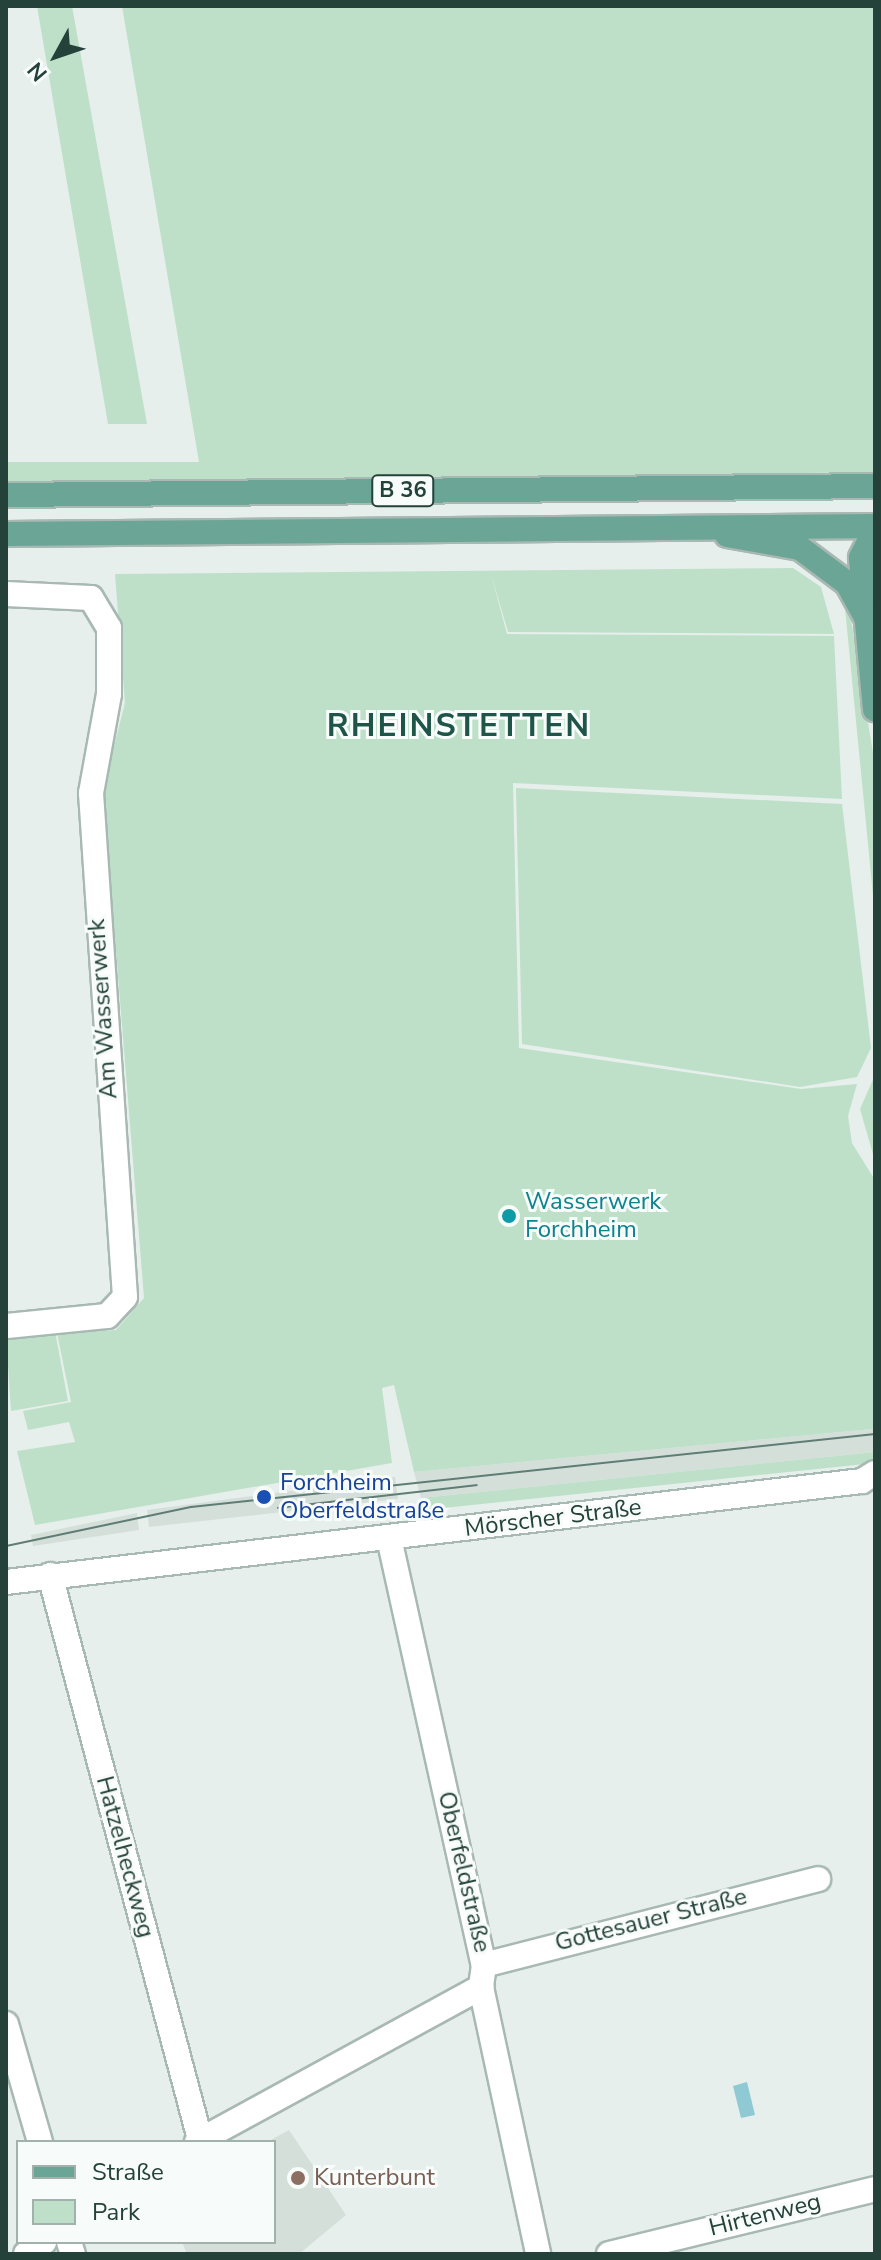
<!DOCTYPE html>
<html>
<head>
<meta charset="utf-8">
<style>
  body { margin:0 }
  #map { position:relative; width:881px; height:2260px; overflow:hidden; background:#e6efeb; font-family:"Nunito Sans",sans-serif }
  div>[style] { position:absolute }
  .built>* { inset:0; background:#d4dfda }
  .green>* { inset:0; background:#bfe0c8 }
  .water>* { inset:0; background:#8ec9d4 }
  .roads { filter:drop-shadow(2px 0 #a8b8b2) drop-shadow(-2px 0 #a8b8b2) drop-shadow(0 2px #a8b8b2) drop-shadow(0 -2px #a8b8b2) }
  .minor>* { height:24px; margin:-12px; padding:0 12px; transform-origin:12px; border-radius:12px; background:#fff }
  .major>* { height:24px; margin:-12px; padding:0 12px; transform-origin:12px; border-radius:12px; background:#6aa596 }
  .tram>* { height:2px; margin:-1px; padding:0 1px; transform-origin:1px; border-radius:1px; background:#5f7d75 }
  .dots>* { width:22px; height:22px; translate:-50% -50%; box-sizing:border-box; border:4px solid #f7fbf9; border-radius:50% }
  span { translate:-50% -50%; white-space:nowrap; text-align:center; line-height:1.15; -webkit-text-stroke:6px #f7fbf9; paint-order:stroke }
  .shield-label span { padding:2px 6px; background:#f7fbf9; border:2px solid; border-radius:6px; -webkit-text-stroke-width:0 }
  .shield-label { font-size:22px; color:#24423a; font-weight:700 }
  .street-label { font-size:24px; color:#24423a }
  .culture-label { font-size:24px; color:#0d838f }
  .left { translate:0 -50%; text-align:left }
  .transit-label { font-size:24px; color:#164399 }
  .education-label { font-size:24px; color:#785e54 }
  .district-label { font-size:32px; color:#1f5548; font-weight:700; letter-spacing:2px }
  .frame { position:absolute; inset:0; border:8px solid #24423a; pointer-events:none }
  .legend { position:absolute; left:16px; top:2140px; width:260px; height:104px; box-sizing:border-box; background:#f7fbf9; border:2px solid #a3b1ad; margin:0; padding:10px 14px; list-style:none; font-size:24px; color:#24423a }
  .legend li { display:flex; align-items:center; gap:16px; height:40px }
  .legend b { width:40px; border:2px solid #a3b1ad }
  .north { position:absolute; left:16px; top:16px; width:80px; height:80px; -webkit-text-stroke:6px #f7fbf9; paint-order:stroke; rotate:230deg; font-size:22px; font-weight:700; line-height:32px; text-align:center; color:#24423a }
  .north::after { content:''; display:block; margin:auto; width:28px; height:36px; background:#24423a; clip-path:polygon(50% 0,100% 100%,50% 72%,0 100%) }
</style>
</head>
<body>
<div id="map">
  <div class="built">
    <div style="clip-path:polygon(873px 1429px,875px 1452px,421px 1498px,414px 1472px)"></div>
    <div style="clip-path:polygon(395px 1477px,398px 1499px,149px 1527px,147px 1510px)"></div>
    <div style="clip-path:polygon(137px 1513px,139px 1530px,33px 1546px,31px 1535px)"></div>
    <div style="clip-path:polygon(289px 2130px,346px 2215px,299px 2254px,187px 2254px,182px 2242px,274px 2242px,274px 2142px,267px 2142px)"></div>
  </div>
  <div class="green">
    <div style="clip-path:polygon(37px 6px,72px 6px,147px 424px,108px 424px)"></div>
    <div style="clip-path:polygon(122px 6px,875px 6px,875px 472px,6px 485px,6px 462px,199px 462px)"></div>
    <div style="clip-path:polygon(793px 568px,821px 587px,834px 634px,508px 632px,491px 574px,507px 634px,834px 636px,842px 799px,513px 783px,519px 1048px,801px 1089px,857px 1084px,848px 1116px,852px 1143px,875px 1180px,873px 1429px,414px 1472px,394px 1385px,382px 1388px,392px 1463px,35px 1525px,17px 1451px,75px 1442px,69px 1422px,28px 1430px,23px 1411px,71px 1402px,57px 1333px,116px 1330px,144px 1298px,103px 789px,125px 703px,115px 574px)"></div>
    <div style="clip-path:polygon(849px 607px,875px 765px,875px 916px,845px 608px)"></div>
    <div style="clip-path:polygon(516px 788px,842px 804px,871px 1048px,857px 1077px,800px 1087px,522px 1044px)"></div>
    <div style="clip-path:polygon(875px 1075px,875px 1161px,860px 1109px)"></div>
    <div style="clip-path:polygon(54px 1326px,68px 1401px,11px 1411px,6px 1335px)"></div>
    <div style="clip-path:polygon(875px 1452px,875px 1463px,425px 1510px,421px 1498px)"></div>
  </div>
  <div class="water">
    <div style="clip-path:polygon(747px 2082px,755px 2115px,741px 2118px,733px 2086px)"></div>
  </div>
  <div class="roads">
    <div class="minor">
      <div style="left:6px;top:594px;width:85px;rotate:2.7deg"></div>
      <div style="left:91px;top:598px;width:35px;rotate:59deg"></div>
      <div style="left:109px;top:628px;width:66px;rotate:90deg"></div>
      <div style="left:109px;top:694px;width:101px;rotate:100.3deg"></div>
      <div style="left:91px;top:793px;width:505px;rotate:86.14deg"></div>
      <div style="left:125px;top:1297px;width:26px;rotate:133deg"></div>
      <div style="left:107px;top:1316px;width:101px;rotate:174.3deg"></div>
      <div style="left:389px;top:1538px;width:437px;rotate:77.5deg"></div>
      <div style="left:484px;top:1965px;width:22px;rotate:98deg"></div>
      <div style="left:481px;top:1987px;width:273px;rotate:77.9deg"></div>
      <div style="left:50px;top:1575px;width:584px;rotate:75.11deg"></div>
      <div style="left:6px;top:1582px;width:862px;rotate:-6.73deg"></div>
      <div style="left:862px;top:1481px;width:15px;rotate:-32deg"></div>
      <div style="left:484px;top:1965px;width:345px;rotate:-14.4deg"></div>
      <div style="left:6px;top:2024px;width:123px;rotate:73.9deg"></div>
      <div style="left:197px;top:2142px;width:324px;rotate:-28.6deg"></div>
      <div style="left:69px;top:2242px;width:13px;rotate:72deg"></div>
      <div style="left:26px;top:2254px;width:22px;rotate:-34deg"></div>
      <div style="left:609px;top:2254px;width:274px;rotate:-13.7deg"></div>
    </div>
    <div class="major">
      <div style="left:6px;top:495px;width:869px;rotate:-0.59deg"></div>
      <div style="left:875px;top:530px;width:31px;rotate:117deg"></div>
      <div style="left:861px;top:558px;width:152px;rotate:84.7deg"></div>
      <div style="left:6px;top:534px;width:869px;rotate:-0.53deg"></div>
      <div style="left:727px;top:535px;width:74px;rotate:10.1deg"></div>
      <div style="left:800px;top:548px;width:59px;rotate:36.7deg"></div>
      <div style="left:847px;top:583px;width:38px;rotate:61deg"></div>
    </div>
  </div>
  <div class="tram">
    <div style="left:278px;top:1508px;width:200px;rotate:-6.6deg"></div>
    <div style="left:6px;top:1546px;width:189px;rotate:-11.9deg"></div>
    <div style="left:191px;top:1507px;width:688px;rotate:-6.09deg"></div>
  </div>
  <div class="dots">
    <div style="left:509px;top:1216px;background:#0f9aa8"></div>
    <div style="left:264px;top:1497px;background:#1a4fb4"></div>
    <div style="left:298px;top:2178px;background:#8d6e63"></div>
  </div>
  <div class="shield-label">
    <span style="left:403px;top:491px">B 36</span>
  </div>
  <div class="street-label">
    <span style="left:103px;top:1009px;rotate:-94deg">Am Wasserwerk</span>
    <span style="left:553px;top:1518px;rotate:-7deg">Mörscher Straße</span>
    <span style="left:125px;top:1857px;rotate:75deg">Hatzelheckweg</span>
    <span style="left:464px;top:1872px;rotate:77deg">Oberfeldstraße</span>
    <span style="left:651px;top:1920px;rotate:-14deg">Gottesauer Straße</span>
    <span style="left:765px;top:2215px;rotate:-14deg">Hirtenweg</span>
  </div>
  <div class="culture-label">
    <span class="left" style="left:525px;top:1216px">Wasserwerk<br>Forchheim</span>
  </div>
  <div class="transit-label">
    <span class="left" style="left:280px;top:1497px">Forchheim<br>Oberfeldstraße</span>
  </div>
  <div class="education-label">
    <span class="left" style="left:314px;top:2178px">Kunterbunt</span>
  </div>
  <div class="district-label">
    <span style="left:459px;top:726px">RHEINSTETTEN</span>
  </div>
  <div class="frame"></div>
  <ul class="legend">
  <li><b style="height:10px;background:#6aa596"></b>Straße</li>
  <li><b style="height:22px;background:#bfe0c8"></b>Park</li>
  </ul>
  <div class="north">N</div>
</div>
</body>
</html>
